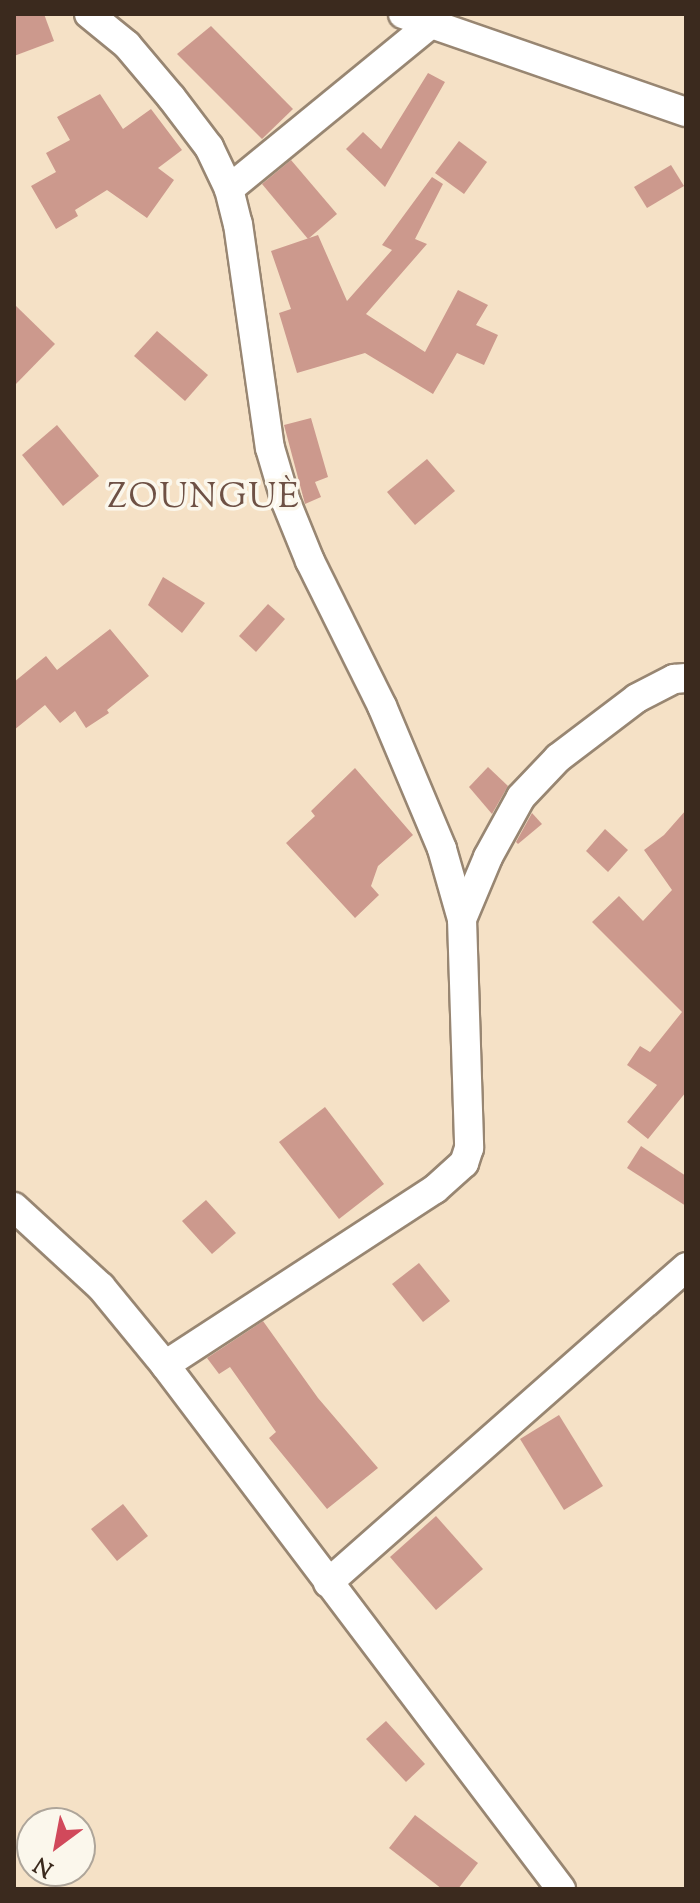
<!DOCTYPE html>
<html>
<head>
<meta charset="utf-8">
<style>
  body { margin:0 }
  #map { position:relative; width:700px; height:1903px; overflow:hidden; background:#f5e1c6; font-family:"Sorts Mill Goudy",serif }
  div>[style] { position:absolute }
  .building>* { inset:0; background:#cc998d }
  .roads { filter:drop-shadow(2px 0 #988672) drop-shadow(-2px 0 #988672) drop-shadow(0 2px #988672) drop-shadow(0 -2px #988672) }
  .minor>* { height:28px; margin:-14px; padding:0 14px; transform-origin:14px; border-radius:14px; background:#fff }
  span { translate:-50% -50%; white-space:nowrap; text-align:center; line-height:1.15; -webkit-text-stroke:7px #fbf7ec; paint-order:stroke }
  .quarter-label { font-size:34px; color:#6e5145; letter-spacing:2px }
  .frame { position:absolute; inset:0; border:16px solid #3b2a1e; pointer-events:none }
  .north { position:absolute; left:16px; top:1807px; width:80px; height:80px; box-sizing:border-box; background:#fbf7ec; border:2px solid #aea59a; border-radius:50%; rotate:212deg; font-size:22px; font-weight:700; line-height:32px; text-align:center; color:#3b2a1e }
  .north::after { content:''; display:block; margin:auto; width:28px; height:36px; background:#d1495b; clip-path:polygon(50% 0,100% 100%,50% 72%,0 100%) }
</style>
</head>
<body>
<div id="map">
  <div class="building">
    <div style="clip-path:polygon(14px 14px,44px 14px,54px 41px,14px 56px)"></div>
    <div style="clip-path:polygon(211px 26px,293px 109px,262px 139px,177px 54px)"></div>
    <div style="clip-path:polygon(428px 73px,445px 82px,385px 187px,346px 149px,363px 132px,381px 149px)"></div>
    <div style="clip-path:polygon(100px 94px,123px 129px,151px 109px,182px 150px,158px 168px,174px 180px,147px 218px,107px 190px,75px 210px,78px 216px,56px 229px,31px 186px,56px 172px,46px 153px,70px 140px,57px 117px)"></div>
    <div style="clip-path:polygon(459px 141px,487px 162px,464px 194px,435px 173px)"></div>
    <div style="clip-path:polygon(291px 160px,337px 214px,308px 239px,262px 184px)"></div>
    <div style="clip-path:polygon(671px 165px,684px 186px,647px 208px,634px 187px)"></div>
    <div style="clip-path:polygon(432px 177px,443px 184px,415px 239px,427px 244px,366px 314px,425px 352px,458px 290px,488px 305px,476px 325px,498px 335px,484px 365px,457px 353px,433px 394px,365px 353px,297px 373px,279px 313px,291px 309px,271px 251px,318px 235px,347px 301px,392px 250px,382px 245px)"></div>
    <div style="clip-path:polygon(14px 304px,55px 344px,14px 386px)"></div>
    <div style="clip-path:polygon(157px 331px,208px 375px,185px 401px,134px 356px)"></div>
    <div style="clip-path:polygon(311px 418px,328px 477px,315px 482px,321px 497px,305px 504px,284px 425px)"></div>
    <div style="clip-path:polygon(57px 425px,99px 476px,63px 506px,22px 455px)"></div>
    <div style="clip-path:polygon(427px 459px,455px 491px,415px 525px,387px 492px)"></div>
    <div style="clip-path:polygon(163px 577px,205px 603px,182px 633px,148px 605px)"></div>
    <div style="clip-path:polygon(268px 604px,285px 619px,256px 652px,239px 636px)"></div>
    <div style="clip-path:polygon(110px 629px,149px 676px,107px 710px,109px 713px,86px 728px,75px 711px,60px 723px,45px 705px,14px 730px,14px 682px,46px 656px,57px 670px)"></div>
    <div style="clip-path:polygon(488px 767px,508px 786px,492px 814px,469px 787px)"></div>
    <div style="clip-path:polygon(355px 768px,413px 835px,378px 866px,371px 886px,379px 895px,355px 918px,286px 843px,315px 816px,311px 811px)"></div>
    <div style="clip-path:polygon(686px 810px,686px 1092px,648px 1139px,627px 1122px,657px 1085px,627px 1065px,640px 1046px,650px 1052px,682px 1012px,592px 922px,619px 896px,643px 921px,672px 890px,644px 850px,664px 835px)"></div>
    <div style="clip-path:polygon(532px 813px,542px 824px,518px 844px,516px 842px)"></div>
    <div style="clip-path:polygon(605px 829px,628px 850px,608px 872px,586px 851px)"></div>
    <div style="clip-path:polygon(325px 1107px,384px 1184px,339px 1219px,279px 1142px)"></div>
    <div style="clip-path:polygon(641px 1146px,686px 1176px,686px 1206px,627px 1168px)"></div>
    <div style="clip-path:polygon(206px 1200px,236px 1233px,212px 1254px,182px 1221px)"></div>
    <div style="clip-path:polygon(419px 1263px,450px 1301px,423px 1322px,392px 1284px)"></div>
    <div style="clip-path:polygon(263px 1321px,318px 1398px,378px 1468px,327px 1509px,269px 1438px,276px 1432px,230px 1367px,219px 1374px,207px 1358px)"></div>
    <div style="clip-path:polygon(559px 1415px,603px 1486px,564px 1510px,520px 1439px)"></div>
    <div style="clip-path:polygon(123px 1504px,148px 1536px,117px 1561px,91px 1529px)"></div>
    <div style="clip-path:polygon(436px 1516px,483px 1569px,436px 1610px,390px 1557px)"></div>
    <div style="clip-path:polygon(386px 1721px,425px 1764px,406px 1782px,366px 1739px)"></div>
    <div style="clip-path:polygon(415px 1815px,478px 1863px,458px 1889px,442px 1889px,389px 1848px)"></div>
  </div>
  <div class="roads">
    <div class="minor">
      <div style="left:89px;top:14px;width:49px;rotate:39.2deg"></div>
      <div style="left:127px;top:45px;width:68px;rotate:49.8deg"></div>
      <div style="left:171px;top:97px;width:63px;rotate:52.8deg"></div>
      <div style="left:209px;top:147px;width:47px;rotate:64.5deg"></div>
      <div style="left:229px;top:189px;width:36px;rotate:76deg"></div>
      <div style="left:238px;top:224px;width:226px;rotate:81.9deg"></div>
      <div style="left:270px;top:448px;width:56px;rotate:73.5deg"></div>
      <div style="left:286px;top:502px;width:64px;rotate:67.9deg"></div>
      <div style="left:310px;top:561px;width:162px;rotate:63.6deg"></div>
      <div style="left:382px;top:706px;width:155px;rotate:67.2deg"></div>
      <div style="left:442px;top:849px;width:73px;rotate:74.1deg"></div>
      <div style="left:462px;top:919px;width:229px;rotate:88.2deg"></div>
      <div style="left:469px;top:1148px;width:16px;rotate:108deg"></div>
      <div style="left:464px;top:1163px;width:39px;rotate:138deg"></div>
      <div style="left:435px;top:1189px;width:322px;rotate:146.9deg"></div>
      <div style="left:403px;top:14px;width:299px;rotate:19.1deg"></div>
      <div style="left:229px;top:189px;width:257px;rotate:-39.3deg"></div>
      <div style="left:462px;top:919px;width:67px;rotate:-67.2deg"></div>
      <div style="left:488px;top:857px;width:68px;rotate:-61.2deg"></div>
      <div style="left:521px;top:797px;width:54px;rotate:-46.5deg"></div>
      <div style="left:558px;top:758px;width:99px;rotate:-37.2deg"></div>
      <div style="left:637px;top:698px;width:42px;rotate:-27.2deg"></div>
      <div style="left:674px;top:679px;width:12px;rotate:-5deg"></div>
      <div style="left:14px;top:1207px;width:118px;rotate:42.6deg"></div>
      <div style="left:101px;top:1287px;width:101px;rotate:50.6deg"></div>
      <div style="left:165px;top:1365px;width:657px;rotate:52.92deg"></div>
      <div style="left:328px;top:1583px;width:478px;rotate:-41.4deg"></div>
    </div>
  </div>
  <div class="quarter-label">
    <span style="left:204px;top:499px">ZOUNGUÈ</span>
  </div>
  <div class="frame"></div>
  <div class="north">N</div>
</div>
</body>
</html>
